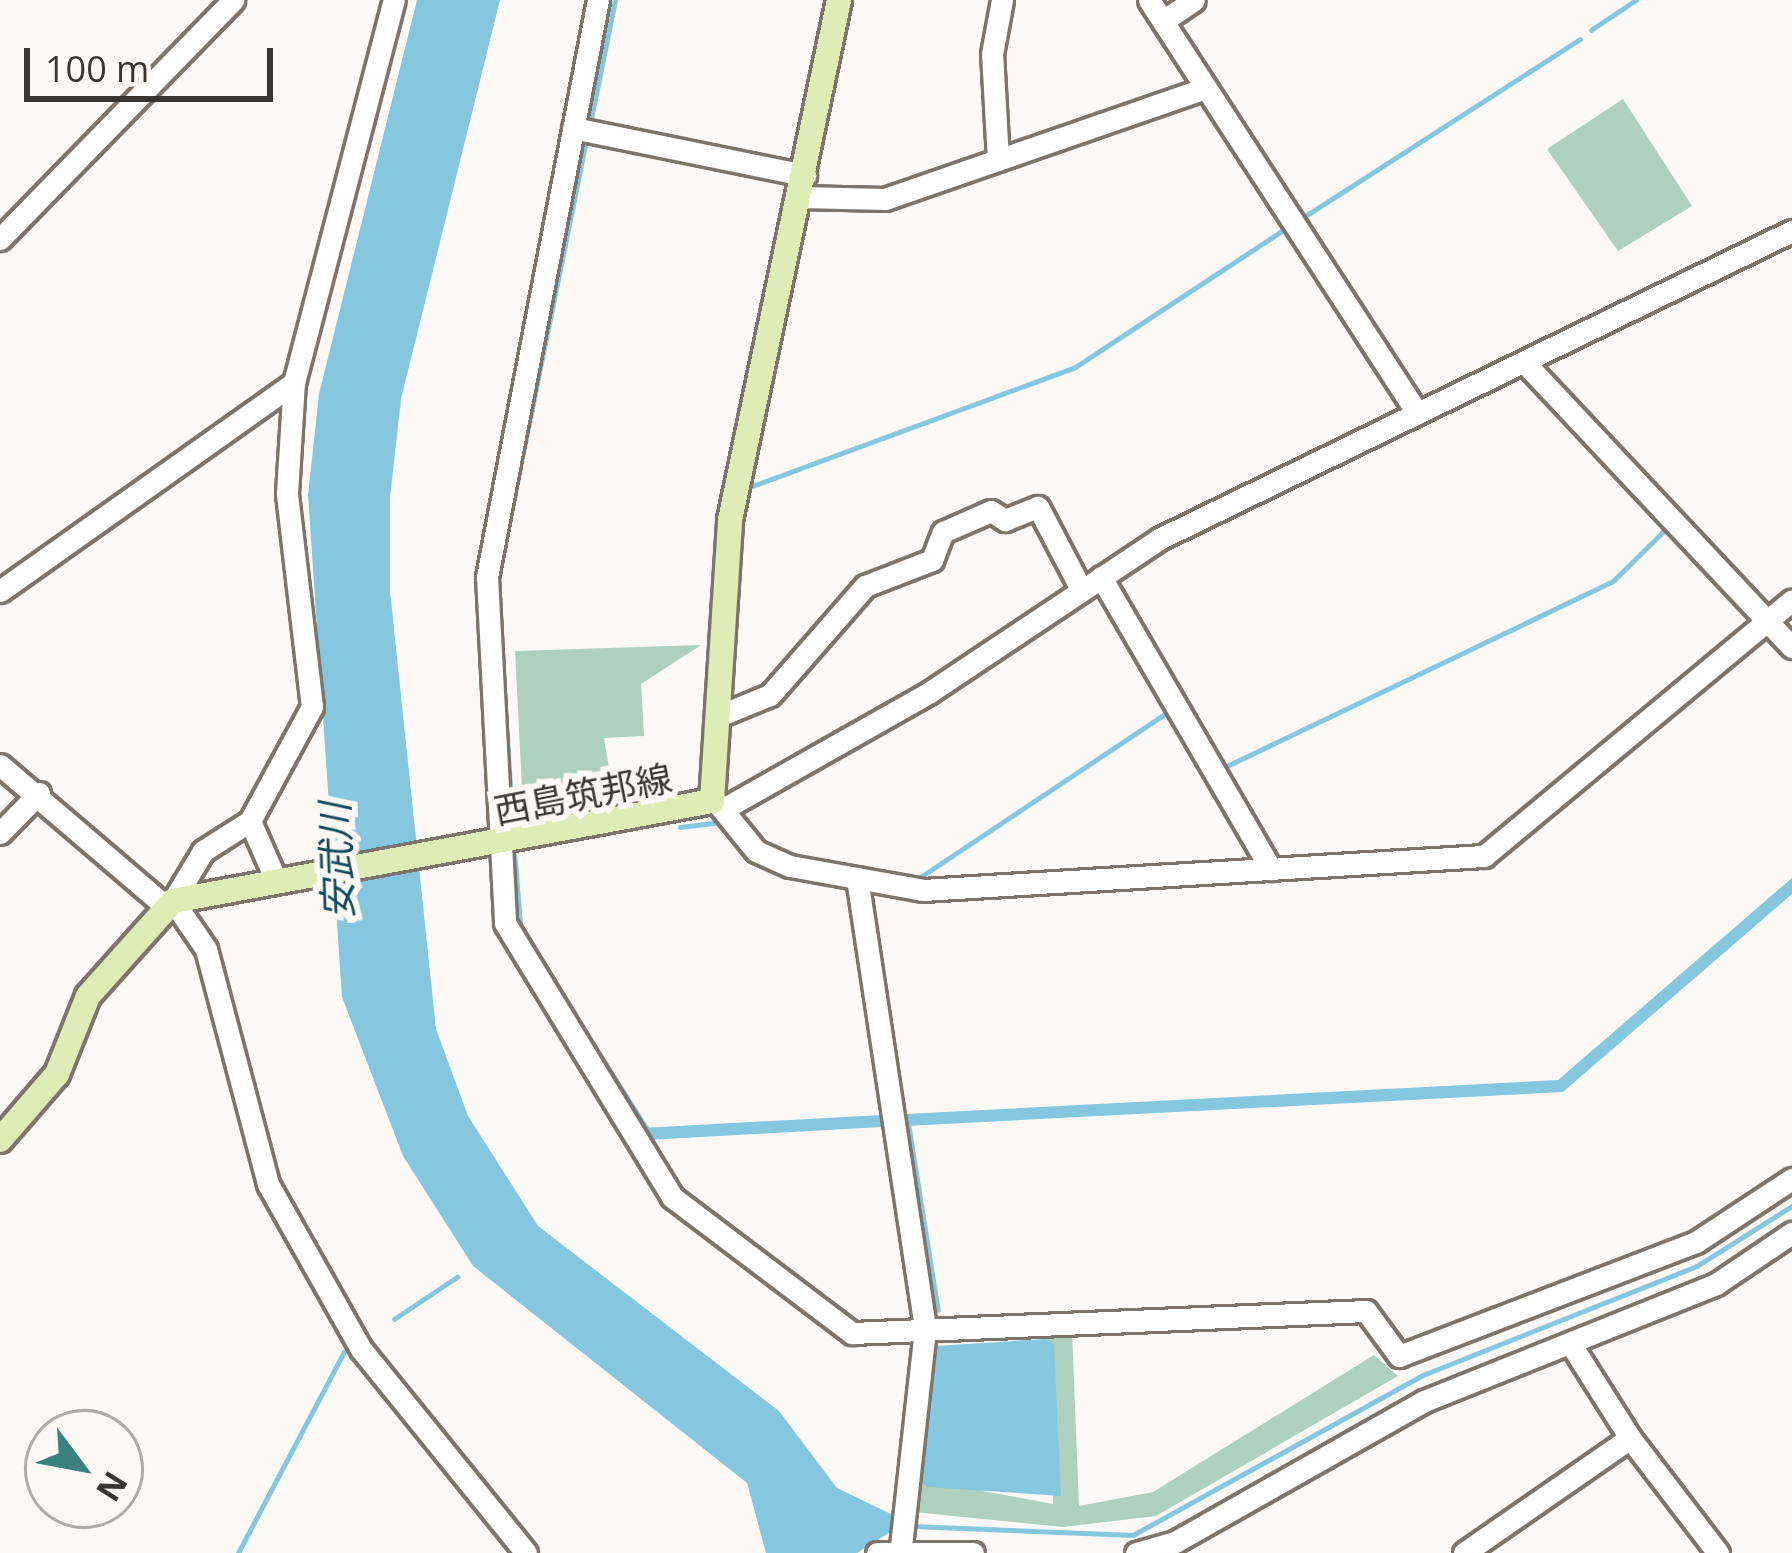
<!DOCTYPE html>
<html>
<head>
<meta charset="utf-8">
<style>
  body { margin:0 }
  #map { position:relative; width:1792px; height:1553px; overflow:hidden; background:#fdf9f6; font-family:"Open Sans","Noto Sans JP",sans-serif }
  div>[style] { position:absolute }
  .green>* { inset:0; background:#add1bd }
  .water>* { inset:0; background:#86c7e0 }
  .stream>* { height:4.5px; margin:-2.25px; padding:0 2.25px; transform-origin:2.25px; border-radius:2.25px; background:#86c7e0 }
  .roads { filter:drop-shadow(3px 0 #7d746c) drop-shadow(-3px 0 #7d746c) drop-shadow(0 3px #7d746c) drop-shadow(0 -3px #7d746c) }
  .minor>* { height:21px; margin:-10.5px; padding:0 10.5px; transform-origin:10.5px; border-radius:10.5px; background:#fff }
  .major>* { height:24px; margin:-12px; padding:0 12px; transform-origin:12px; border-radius:12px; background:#dfecb5 }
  span { translate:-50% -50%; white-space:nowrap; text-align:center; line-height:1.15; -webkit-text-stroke:12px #fdf9f6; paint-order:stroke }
  .street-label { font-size:36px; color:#3a3532 }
  .water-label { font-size:39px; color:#134b5c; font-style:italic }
  .north { position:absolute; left:24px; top:1409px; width:120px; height:120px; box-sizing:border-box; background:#fdf9f6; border:3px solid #afaba8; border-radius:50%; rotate:122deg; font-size:33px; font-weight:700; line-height:48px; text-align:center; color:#3a3532 }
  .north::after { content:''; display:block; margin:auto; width:42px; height:54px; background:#3a827e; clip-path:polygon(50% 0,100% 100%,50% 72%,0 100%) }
  .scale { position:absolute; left:24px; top:48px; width:249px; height:54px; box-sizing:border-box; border:6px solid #3a3532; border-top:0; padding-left:15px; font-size:36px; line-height:42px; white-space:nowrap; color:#3a3532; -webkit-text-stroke:9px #fdf9f6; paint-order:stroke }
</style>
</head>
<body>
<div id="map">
  <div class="green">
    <div style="clip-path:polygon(1623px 99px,1692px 206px,1618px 251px,1547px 149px)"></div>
    <div style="clip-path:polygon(701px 645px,641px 684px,644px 736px,604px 738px,617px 817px,524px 828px,515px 651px)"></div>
    <div style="clip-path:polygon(1072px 1333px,1079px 1506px,1153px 1492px,1374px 1355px,1398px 1376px,1156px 1516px,1063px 1527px,914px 1512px,919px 1479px,1053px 1504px,1054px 1345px,1045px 1339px)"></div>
  </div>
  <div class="water">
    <div style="clip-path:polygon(417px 0,500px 0,401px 399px,390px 498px,390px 591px,436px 1029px,468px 1116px,538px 1226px,779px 1411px,837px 1488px,893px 1515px,892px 1531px,857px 1553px,766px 1553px,747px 1483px,473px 1266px,403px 1156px,342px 997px,308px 495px,319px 394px)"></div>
    <div style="clip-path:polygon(1792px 878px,1792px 894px,1563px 1092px,906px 1126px,906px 1114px,1558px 1080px)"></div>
    <div style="clip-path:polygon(881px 1115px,881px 1127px,648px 1140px,642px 1128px)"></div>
    <div style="clip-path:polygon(1045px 1339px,1054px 1344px,1061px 1496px,927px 1487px,919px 1479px,934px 1346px)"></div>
  </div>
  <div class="stream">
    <div style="left:1591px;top:30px;width:54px;rotate:-33.7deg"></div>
    <div style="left:590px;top:124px;width:126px;rotate:-78.6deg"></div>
    <div style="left:1304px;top:217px;width:328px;rotate:-32.8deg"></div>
    <div style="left:747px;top:488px;width:348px;rotate:-20.2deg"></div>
    <div style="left:1074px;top:368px;width:253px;rotate:-33.4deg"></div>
    <div style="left:503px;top:552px;width:418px;rotate:-78.6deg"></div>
    <div style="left:499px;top:604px;width:222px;rotate:86.4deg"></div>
    <div style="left:1201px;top:728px;width:46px;rotate:58.4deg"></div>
    <div style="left:1225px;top:767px;width:430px;rotate:-25.6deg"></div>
    <div style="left:1613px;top:581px;width:76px;rotate:-44.5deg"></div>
    <div style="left:680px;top:827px;width:42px;rotate:-6.8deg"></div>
    <div style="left:515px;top:856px;width:74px;rotate:85.4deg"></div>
    <div style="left:759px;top:865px;width:27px;rotate:22deg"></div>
    <div style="left:916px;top:880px;width:306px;rotate:-33.7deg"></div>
    <div style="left:540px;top:960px;width:198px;rotate:57.6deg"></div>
    <div style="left:909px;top:1126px;width:186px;rotate:81deg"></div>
    <div style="left:394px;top:1319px;width:76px;rotate:-33.7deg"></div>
    <div style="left:912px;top:1526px;width:221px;rotate:2.3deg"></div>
    <div style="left:1133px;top:1535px;width:331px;rotate:-28.9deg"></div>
    <div style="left:1423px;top:1375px;width:295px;rotate:-21.7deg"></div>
    <div style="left:1697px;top:1266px;width:112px;rotate:-32.3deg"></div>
    <div style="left:238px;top:1553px;width:227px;rotate:-62.2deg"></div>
  </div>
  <div class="roads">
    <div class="minor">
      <div style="left:598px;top:0;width:588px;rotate:100.89deg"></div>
      <div style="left:487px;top:577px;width:346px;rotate:87deg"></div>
      <div style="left:505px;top:923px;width:321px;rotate:58.6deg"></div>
      <div style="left:672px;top:1197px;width:226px;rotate:37.1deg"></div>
      <div style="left:852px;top:1333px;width:514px;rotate:-2.45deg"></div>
      <div style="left:1366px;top:1311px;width:56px;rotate:53.7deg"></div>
      <div style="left:1399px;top:1356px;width:318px;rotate:-21deg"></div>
      <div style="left:1696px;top:1242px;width:115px;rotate:-33.3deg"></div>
      <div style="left:1149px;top:0;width:491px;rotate:57deg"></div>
      <div style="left:1163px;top:21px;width:37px;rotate:-34deg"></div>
      <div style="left:573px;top:128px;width:237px;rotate:11.5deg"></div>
      <div style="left:998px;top:160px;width:106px;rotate:-93.2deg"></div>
      <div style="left:992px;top:54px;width:55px;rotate:-79.5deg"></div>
      <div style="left:800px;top:197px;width:85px;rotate:1.3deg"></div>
      <div style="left:885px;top:199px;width:339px;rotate:-19.1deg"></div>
      <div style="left:0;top:239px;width:334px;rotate:-45.7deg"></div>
      <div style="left:1524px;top:362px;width:391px;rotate:46.8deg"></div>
      <div style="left:1101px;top:577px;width:338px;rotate:59.8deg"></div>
      <div style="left:0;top:591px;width:360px;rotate:-35.3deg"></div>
      <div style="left:716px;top:717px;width:58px;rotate:-22.2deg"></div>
      <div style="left:770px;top:695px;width:145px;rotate:-48.9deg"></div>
      <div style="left:865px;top:586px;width:72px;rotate:-21.2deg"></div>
      <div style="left:932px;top:560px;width:30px;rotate:-69deg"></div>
      <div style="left:943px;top:532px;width:52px;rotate:-23.6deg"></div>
      <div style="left:991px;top:511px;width:17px;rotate:33deg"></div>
      <div style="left:1005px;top:520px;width:35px;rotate:-22deg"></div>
      <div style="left:1038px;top:507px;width:93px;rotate:62.3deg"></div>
      <div style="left:0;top:765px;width:218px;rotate:40.5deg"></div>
      <div style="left:718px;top:804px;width:60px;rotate:51deg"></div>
      <div style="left:756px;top:851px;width:37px;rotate:24deg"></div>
      <div style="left:790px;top:866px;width:135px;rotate:10.2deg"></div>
      <div style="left:923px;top:890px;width:562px;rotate:-3.47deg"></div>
      <div style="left:1484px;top:856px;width:400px;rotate:-39.7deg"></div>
      <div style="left:725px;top:808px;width:236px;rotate:-29.5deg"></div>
      <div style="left:930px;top:692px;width:275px;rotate:-33.7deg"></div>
      <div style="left:1159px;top:539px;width:704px;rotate:-25.95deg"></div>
      <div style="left:250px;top:821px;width:56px;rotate:147.4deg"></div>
      <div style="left:203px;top:851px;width:58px;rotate:121deg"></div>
      <div style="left:173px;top:901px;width:58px;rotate:55.5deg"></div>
      <div style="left:206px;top:949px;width:243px;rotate:75.2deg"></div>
      <div style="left:268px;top:1184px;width:189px;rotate:60.6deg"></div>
      <div style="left:361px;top:1349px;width:262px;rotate:51deg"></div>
      <div style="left:0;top:833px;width:56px;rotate:-45.7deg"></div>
      <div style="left:275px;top:878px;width:62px;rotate:-113.7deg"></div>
      <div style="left:250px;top:821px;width:130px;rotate:-61.5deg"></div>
      <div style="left:312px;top:707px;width:215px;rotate:-96.7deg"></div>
      <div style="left:287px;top:493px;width:110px;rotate:-86.4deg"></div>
      <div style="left:294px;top:383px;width:396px;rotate:-75.4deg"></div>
      <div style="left:857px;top:878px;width:456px;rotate:81.4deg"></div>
      <div style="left:925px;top:1329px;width:218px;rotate:96.3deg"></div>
      <div style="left:1570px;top:1343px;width:112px;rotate:57.7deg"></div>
      <div style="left:877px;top:1553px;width:96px"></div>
      <div style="left:1136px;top:1553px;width:41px;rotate:-15.8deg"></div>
      <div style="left:1175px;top:1542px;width:286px;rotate:-29.5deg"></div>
      <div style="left:1424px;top:1401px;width:315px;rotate:-21.8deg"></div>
      <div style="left:1716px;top:1284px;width:92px;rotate:-33.9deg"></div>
      <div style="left:1464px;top:1553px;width:202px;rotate:-34.7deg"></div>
      <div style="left:1630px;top:1438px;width:145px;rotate:52.6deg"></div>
    </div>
    <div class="major">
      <div style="left:0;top:1140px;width:87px;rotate:-49.2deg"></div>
      <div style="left:57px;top:1074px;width:84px;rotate:-68.3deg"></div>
      <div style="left:88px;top:996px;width:127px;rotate:-48.2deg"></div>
      <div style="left:173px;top:901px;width:548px;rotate:-10.51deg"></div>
      <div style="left:712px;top:801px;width:282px;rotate:-86.3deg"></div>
      <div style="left:730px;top:520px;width:531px;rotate:-78.16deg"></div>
    </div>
  </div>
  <div class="street-label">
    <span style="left:583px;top:794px;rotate:-11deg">西島筑邦線</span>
  </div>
  <div class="water-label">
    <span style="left:336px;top:861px;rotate:-92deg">安武川</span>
  </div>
  <div class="north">N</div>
  <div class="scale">100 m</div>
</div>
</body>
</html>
